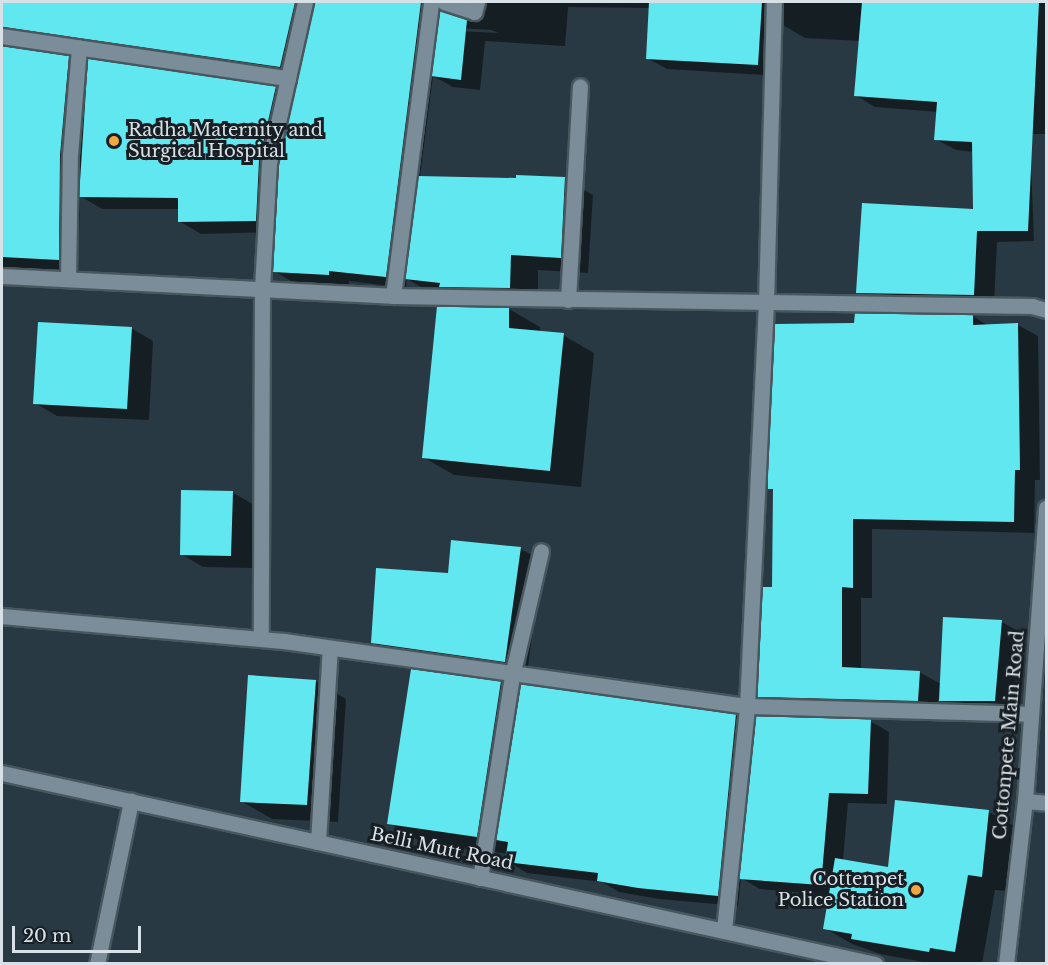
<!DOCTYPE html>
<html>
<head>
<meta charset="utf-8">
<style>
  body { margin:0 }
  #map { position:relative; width:1048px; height:965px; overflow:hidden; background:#293943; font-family:"Libre Baskerville",serif }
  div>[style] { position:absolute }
  .shadow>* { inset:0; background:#0007 }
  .building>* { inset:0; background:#61e7f0 }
  .roads { filter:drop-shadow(2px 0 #48565e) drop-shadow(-2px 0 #48565e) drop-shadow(0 2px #48565e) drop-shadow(0 -2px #48565e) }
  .street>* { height:15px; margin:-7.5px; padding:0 7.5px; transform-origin:7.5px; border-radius:7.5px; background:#7a8d98 }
  .secondary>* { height:15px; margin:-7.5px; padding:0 7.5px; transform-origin:7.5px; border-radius:7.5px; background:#7a8d98 }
  .dots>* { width:16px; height:16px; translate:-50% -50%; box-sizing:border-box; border:3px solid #181f24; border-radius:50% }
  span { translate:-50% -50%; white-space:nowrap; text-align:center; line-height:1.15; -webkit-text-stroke:6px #181f24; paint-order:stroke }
  .poi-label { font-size:18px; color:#d7e1e7 }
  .left { translate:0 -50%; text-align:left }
  .right { translate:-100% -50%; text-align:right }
  .street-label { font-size:18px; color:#d7e1e7 }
  .frame { position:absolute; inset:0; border:3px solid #d7e1e7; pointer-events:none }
  .scale { position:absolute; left:12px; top:926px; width:129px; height:27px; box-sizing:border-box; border:3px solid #d7e1e7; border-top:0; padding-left:8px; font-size:18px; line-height:21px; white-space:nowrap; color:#d7e1e7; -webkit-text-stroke:4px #181f24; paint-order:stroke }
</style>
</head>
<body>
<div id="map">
  <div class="shadow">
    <div style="clip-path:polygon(evenodd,2px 2px,1046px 2px,1046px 134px,1030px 134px,1034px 241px,997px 242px,994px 306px,878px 304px,858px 293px,974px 210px,974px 152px,956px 150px,935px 139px,938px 112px,875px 107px,855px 95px,860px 41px,805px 38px,783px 25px,778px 76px,667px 69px,647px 58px,650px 8px,568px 7px,565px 46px,485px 41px,480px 90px,453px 87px,433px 76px,420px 177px,565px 179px,593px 195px,588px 273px,538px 270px,538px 303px,435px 295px,407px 279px,406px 288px,349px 281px,349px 286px,294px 283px,274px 271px,276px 232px,201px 234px,179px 221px,179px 209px,102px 209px,80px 196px,78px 273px,2px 268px,2px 2px,468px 3px,486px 9px,477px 23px,441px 13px,447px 4px,468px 3px,2px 2px,458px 28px,491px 30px,499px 33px,458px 31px,458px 28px,2px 2px,20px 37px,300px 78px,295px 99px,276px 88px,89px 60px,89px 69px,68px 57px,13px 49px,20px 37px)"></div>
    <div style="clip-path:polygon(509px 309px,540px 327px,540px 332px,563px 335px,594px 353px,581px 487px,454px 475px,423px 457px)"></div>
    <div style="clip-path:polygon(973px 316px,989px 326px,1018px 325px,1038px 336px,1040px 480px,1035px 480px,1034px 533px,872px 529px,872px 598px,861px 598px,861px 669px,919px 672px,941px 684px,944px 619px,1002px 622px,1020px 632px,1013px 711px,958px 710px,938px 699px,937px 712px,779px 707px,759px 696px,773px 589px,774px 491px,770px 488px,856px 324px)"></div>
    <div style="clip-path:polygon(131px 328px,153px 341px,149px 420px,57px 416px,35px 403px)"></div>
    <div style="clip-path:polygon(232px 492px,254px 505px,253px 568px,203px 567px,181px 554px)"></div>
    <div style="clip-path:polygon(521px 549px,542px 561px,527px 674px,394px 655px,372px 642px,449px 575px)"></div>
    <div style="clip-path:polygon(412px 670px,501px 683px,520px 694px,522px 686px,736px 716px,756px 727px,870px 721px,889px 732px,887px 804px,848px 803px,843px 861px,889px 869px,989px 812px,1016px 827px,1009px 891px,995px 890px,982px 964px,934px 964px,880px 954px,852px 944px,825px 928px,830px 895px,760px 889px,741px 878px,738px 906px,659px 899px,619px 892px,602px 882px,527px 873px,507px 861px,508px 854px,420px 841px,389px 823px)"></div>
    <div style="clip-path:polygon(315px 681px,346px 699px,338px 822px,272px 819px,241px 801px)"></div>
  </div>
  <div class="building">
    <div style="clip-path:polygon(2px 2px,295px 2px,280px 67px,2px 27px)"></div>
    <div style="clip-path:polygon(314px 2px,421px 2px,386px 277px,329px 271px,329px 275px,273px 272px,279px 164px)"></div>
    <div style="clip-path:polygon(649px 2px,762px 2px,758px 65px,646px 59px)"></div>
    <div style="clip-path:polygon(862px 2px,1039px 2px,1028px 231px,977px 231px,974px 295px,856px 293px,862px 203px,973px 209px,972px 142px,934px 140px,937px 102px,854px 96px)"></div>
    <div style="clip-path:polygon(440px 11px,467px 20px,461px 80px,431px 76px)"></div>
    <div style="clip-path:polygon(2px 46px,69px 56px,60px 155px,59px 260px,2px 257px)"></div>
    <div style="clip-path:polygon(88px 58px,276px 86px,259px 161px,256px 221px,178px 222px,178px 198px,79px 197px)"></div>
    <div style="clip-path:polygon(516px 175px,565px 177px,561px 258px,511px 255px,510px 288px,439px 287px,440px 283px,405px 279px,418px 176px,516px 178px)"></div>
    <div style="clip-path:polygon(437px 306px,509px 308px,509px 328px,564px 333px,550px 471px,422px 458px)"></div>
    <div style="clip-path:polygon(855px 313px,973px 315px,973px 325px,1018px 323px,1020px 470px,1015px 470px,1014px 522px,853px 519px,853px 588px,842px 587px,842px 667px,920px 671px,918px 701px,757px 697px,763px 587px,772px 587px,773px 489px,768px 489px,768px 464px,775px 324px,854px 323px)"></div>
    <div style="clip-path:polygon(38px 322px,132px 327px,127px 409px,33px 404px)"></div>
    <div style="clip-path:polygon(181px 490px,233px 491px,231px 556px,180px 555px)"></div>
    <div style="clip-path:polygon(451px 540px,521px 547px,505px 662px,371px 643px,376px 568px,448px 573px)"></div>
    <div style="clip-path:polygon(943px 617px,1002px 620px,995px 701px,939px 701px)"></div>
    <div style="clip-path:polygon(411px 669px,501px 681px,477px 837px,387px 824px)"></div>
    <div style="clip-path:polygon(248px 675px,316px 680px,307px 805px,240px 802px)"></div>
    <div style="clip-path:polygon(521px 684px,736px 714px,718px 896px,638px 888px,597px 881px,598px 873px,505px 862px,508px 842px,496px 840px)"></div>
    <div style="clip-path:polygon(756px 716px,871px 719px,868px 794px,829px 793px,821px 885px,739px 879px)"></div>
    <div style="clip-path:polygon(895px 800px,989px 810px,982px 877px,968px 875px,955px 952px,930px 948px,929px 952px,851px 939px,852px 934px,823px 929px,835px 858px,888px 867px)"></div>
  </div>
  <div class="roads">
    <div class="street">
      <div style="left:444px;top:2px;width:32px;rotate:18deg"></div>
      <div style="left:474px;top:12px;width:10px;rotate:-73deg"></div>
      <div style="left:2px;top:36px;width:289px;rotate:8.4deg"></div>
      <div style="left:288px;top:78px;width:87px;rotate:102.6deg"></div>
      <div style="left:269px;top:163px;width:126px;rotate:93.2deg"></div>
      <div style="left:262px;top:289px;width:349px;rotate:90.2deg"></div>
      <div style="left:288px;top:78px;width:78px;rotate:-77.4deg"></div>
      <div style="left:68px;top:279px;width:124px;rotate:-89.1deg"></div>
      <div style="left:70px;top:155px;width:108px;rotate:-85.2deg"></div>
      <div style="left:393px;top:296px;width:296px;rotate:-82.6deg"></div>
      <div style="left:568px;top:300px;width:214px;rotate:-86.8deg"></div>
      <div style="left:2px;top:616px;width:283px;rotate:5.1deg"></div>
      <div style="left:284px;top:641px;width:468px;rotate:8deg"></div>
      <div style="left:747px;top:706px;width:282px;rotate:1.6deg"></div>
      <div style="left:1025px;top:801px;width:21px;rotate:5deg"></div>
      <div style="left:318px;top:842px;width:194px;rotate:-86.5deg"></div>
      <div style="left:480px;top:878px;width:205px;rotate:-81deg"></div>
      <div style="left:512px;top:676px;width:128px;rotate:-76.9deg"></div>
      <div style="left:724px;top:930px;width:225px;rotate:-84.1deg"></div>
      <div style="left:747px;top:706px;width:402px;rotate:-87.3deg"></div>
      <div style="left:766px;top:304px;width:302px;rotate:-88.5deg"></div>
      <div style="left:97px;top:964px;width:167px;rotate:-78.2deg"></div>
    </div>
    <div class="secondary">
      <div style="left:2px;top:276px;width:392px;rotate:2.9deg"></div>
      <div style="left:393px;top:296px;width:639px;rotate:0.9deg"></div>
      <div style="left:1032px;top:306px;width:15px;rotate:16deg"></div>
      <div style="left:2px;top:773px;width:894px;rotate:12.34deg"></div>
      <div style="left:1006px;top:964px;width:164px;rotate:-83.4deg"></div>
      <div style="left:1025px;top:801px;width:294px;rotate:-85.9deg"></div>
    </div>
  </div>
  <div class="dots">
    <div style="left:114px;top:141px;background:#f1a640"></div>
    <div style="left:916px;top:890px;background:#f1a640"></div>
  </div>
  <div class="poi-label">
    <span class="left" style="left:128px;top:141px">Radha Maternity and<br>Surgical Hospital</span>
    <span class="right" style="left:904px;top:890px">Cottenpet<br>Police Station</span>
  </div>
  <div class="street-label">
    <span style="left:1009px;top:735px;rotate:-85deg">Cottonpete Main Road</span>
    <span style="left:442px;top:849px;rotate:12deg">Belli Mutt Road</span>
  </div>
  <div class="frame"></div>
  <div class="scale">20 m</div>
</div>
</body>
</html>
